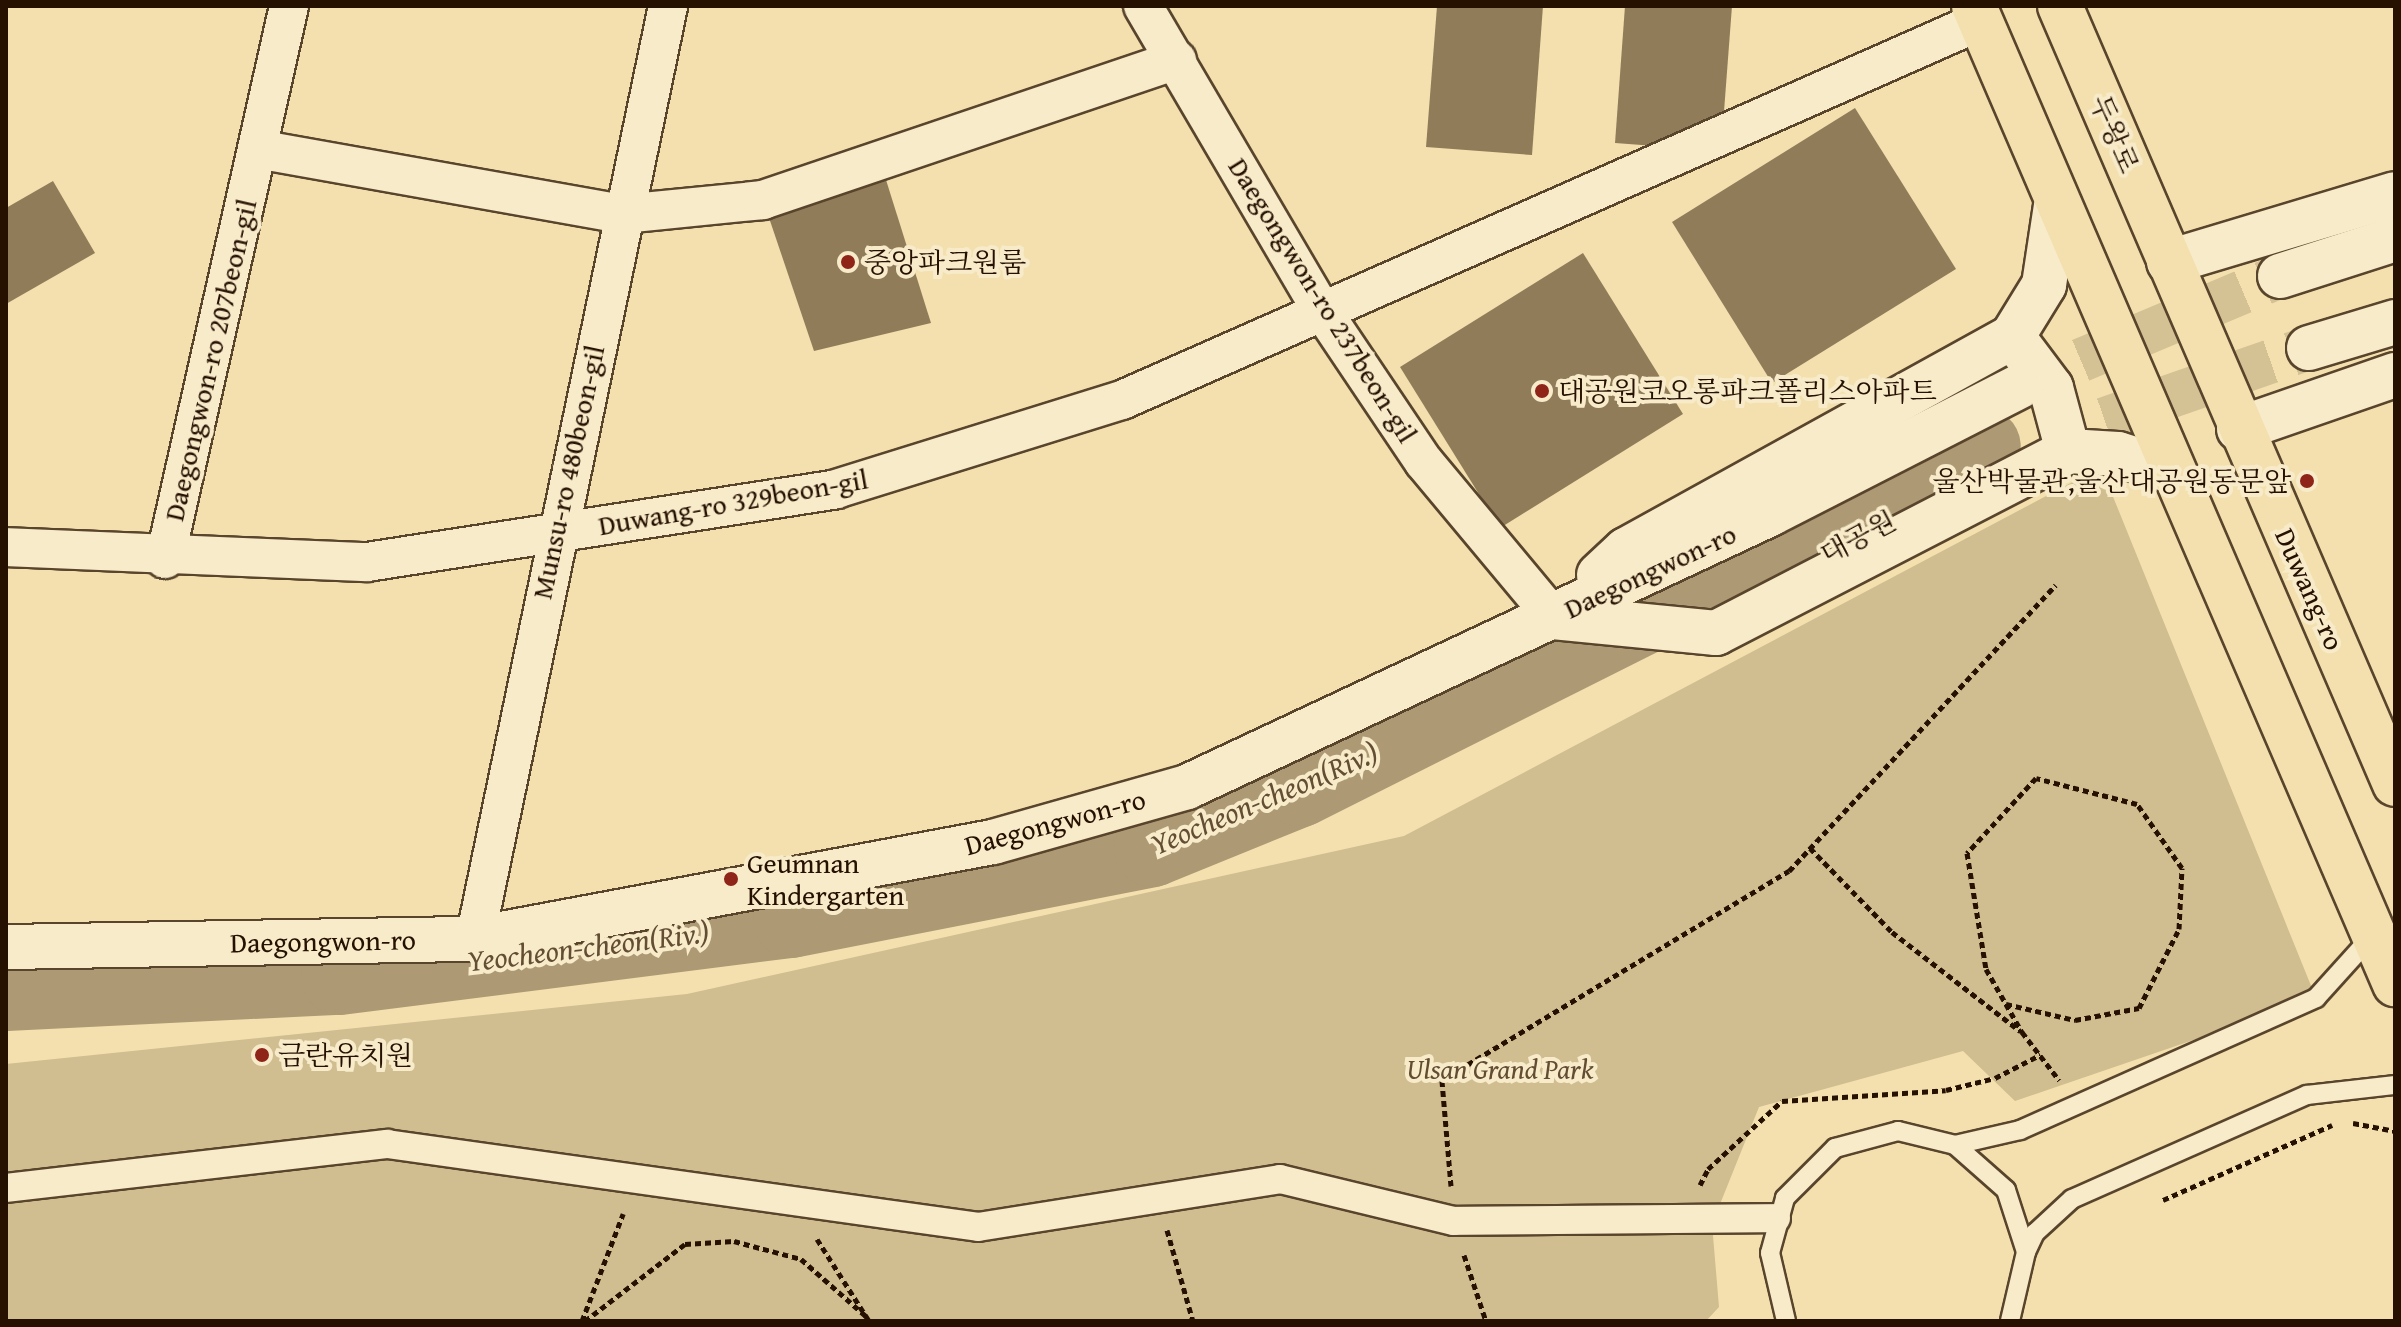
<!DOCTYPE html>
<html>
<head>
<meta charset="utf-8">
<style>
  body { margin:0 }
  #map { position:relative; width:2401px; height:1327px; overflow:hidden; background:#f3e0ae; font-family:"Gentium Book Plus","Noto Serif KR",serif }
  div>[style] { position:absolute }
  .green>* { inset:0; background:#d0bd90 }
  .river>* { height:76px; margin:-38px; padding:0 38px; transform-origin:38px; border-radius:38px; background:#ad9973 }
  .building>* { inset:0; background:#917c5a }
  .tertiary-tunnel>* { height:44px; margin-top:-22px; transform-origin:0; background:repeating-linear-gradient(90deg,#d4c194 0 44px,transparent 0 66px) }
  .path>* { height:5px; margin-top:-2.5px; transform-origin:0; background:repeating-linear-gradient(90deg,#261000 0 6px,transparent 0 10px) }
  .roads { filter:drop-shadow(2px 0 #59442c) drop-shadow(-2px 0 #59442c) drop-shadow(0 2px #59442c) drop-shadow(0 -2px #59442c) }
  .service>* { height:18px; margin:-9px; padding:0 9px; transform-origin:9px; border-radius:9px; background:#f7ebca }
  .pedestrian>* { height:28px; margin:-14px; padding:0 14px; transform-origin:14px; border-radius:14px; background:#f7ebca }
  .minor>* { height:38px; margin:-19px; padding:0 19px; transform-origin:19px; border-radius:19px; background:#f7ebca }
  .tertiary>* { height:44px; margin:-22px; padding:0 22px; transform-origin:22px; border-radius:22px; background:#f7ebca }
  .primary>* { height:44px; margin:-22px; padding:0 22px; transform-origin:22px; border-radius:22px; background:#f3e0ae }
  .dots>* { width:22px; height:22px; translate:-50% -50%; box-sizing:border-box; border:4px solid #f7ebca; border-radius:50% }
  span { translate:-50% -50%; white-space:nowrap; text-align:center; line-height:1.15; -webkit-text-stroke:8px #f7ebca; paint-order:stroke }
  .street-label { font-size:28px; color:#261000 }
  .poi-label { font-size:28px; color:#261000 }
  .left { translate:0 -50%; text-align:left }
  .right { translate:-100% -50%; text-align:right }
  .park-label { font-size:28px; color:#624d32; font-style:italic }
  .water-label { font-size:30px; color:#634e34; font-style:italic }
  .frame { position:absolute; inset:0; border:8px solid #261000; pointer-events:none }
</style>
</head>
<body>
<div id="map">
  <div class="green">
    <div style="clip-path:polygon(2101px 467px,2316px 998px,2015px 1101px,1963px 1051px,1759px 1107px,1712px 1224px,1719px 1307px,1706px 1321px,6px 1321px,6px 1064px,687px 994px,1404px 836px)"></div>
  </div>
  <div class="river">
    <div style="left:6px;top:993px;width:333px;rotate:-2.8deg"></div>
    <div style="left:339px;top:977px;width:456px;rotate:-7.2deg"></div>
    <div style="left:791px;top:920px;width:368px;rotate:-11.1deg"></div>
    <div style="left:1152px;top:849px;width:160px;rotate:-22.1deg"></div>
    <div style="left:1300px;top:789px;width:764px;rotate:-26.67deg"></div>
  </div>
  <div class="building">
    <div style="clip-path:polygon(1437px 6px,1543px 6px,1532px 155px,1426px 147px)"></div>
    <div style="clip-path:polygon(1625px 6px,1732px 6px,1721px 151px,1615px 143px)"></div>
    <div style="clip-path:polygon(1855px 108px,1956px 269px,1772px 383px,1672px 222px)"></div>
    <div style="clip-path:polygon(881px 164px,931px 323px,814px 351px,763px 200px)"></div>
    <div style="clip-path:polygon(53px 181px,95px 253px,6px 304px,6px 208px)"></div>
    <div style="clip-path:polygon(1583px 253px,1683px 414px,1500px 528px,1400px 367px)"></div>
  </div>
  <div class="tertiary-tunnel">
    <div style="left:2020px;top:386px;width:282px;rotate:-22.9deg"></div>
    <div style="left:2042px;top:441px;width:283px;rotate:-19.2deg"></div>
  </div>
  <div class="path">
    <div style="left:1810px;top:848px;width:117px;rotate:45.7deg"></div>
    <div style="left:1892px;top:932px;width:162px;rotate:37.7deg"></div>
    <div style="left:2006px;top:1004px;width:71px;rotate:13.1deg"></div>
    <div style="left:2075px;top:1020px;width:65px;rotate:-10.6deg"></div>
    <div style="left:2139px;top:1008px;width:89px;rotate:-63.1deg"></div>
    <div style="left:2179px;top:929px;width:61px;rotate:-87.2deg"></div>
    <div style="left:2182px;top:868px;width:78px;rotate:-125.1deg"></div>
    <div style="left:2137px;top:804px;width:104px;rotate:-165.6deg"></div>
    <div style="left:2036px;top:778px;width:102px;rotate:132.6deg"></div>
    <div style="left:1967px;top:853px;width:118px;rotate:80.7deg"></div>
    <div style="left:1986px;top:969px;width:73px;rotate:60.3deg"></div>
    <div style="left:2022px;top:1032px;width:61px;rotate:52.4deg"></div>
    <div style="left:2353px;top:1123px;width:43px;rotate:10.8deg"></div>
    <div style="left:1700px;top:1185px;width:18px;rotate:-63deg"></div>
    <div style="left:1708px;top:1169px;width:100px;rotate:-42.6deg"></div>
    <div style="left:1782px;top:1101px;width:164px;rotate:-3.8deg"></div>
    <div style="left:1946px;top:1090px;width:50px;rotate:-13.8deg"></div>
    <div style="left:1995px;top:1078px;width:51px;rotate:-27.1deg"></div>
    <div style="left:1451px;top:1186px;width:106px;rotate:-94.9deg"></div>
    <div style="left:1442px;top:1080px;width:405px;rotate:-31.1deg"></div>
    <div style="left:1789px;top:871px;width:391px;rotate:-47deg"></div>
    <div style="left:2163px;top:1200px;width:185px;rotate:-23.9deg"></div>
    <div style="left:1167px;top:1230px;width:95px;rotate:74.1deg"></div>
    <div style="left:817px;top:1239px;width:97px;rotate:57.6deg"></div>
    <div style="left:1464px;top:1255px;width:70px;rotate:71.6deg"></div>
    <div style="left:582px;top:1321px;width:115px;rotate:-69deg"></div>
    <div style="left:585px;top:1321px;width:126px;rotate:-37.6deg"></div>
    <div style="left:685px;top:1244px;width:49px;rotate:-3.5deg"></div>
    <div style="left:734px;top:1241px;width:69px;rotate:15deg"></div>
    <div style="left:801px;top:1259px;width:88px;rotate:41.3deg"></div>
  </div>
  <div class="roads">
    <div class="service">
      <div style="left:1955px;top:1145px;width:67px;rotate:-13deg"></div>
      <div style="left:2020px;top:1130px;width:324px;rotate:-24deg"></div>
      <div style="left:2316px;top:998px;width:84px;rotate:-47.9deg"></div>
      <div style="left:2026px;top:1252px;width:21px;rotate:-65deg"></div>
      <div style="left:2035px;top:1233px;width:50px;rotate:-42.6deg"></div>
      <div style="left:2072px;top:1199px;width:257px;rotate:-23.9deg"></div>
      <div style="left:2307px;top:1095px;width:89px;rotate:-6.5deg"></div>
      <div style="left:1786px;top:1321px;width:70px;rotate:-103.2deg"></div>
      <div style="left:1770px;top:1253px;width:57px;rotate:-74.7deg"></div>
      <div style="left:1785px;top:1198px;width:71px;rotate:-45deg"></div>
      <div style="left:1835px;top:1148px;width:65px;rotate:-15.1deg"></div>
      <div style="left:1898px;top:1131px;width:59px;rotate:13.8deg"></div>
      <div style="left:1955px;top:1145px;width:68px;rotate:41.4deg"></div>
      <div style="left:2006px;top:1190px;width:65px;rotate:72.1deg"></div>
      <div style="left:2026px;top:1252px;width:71px;rotate:103.1deg"></div>
    </div>
    <div class="pedestrian">
      <div style="left:6px;top:1188px;width:384px;rotate:-6.6deg"></div>
      <div style="left:387px;top:1144px;width:597px;rotate:7.99deg"></div>
      <div style="left:978px;top:1227px;width:306px;rotate:-9deg"></div>
      <div style="left:1280px;top:1179px;width:179px;rotate:13.6deg"></div>
      <div style="left:1454px;top:1221px;width:322px;rotate:-0.5deg"></div>
    </div>
    <div class="minor">
      <div style="left:1143px;top:6px;width:351px;rotate:59.6deg"></div>
      <div style="left:1321px;top:309px;width:184px;rotate:56.1deg"></div>
      <div style="left:1424px;top:462px;width:202px;rotate:50.2deg"></div>
      <div style="left:257px;top:149px;width:372px;rotate:10.1deg"></div>
      <div style="left:623px;top:214px;width:141px;rotate:-5.7deg"></div>
      <div style="left:763px;top:200px;width:437px;rotate:-18.7deg"></div>
      <div style="left:6px;top:547px;width:361px;rotate:2.4deg"></div>
      <div style="left:367px;top:562px;width:475px;rotate:-8.8deg"></div>
      <div style="left:836px;top:489px;width:300px;rotate:-17.3deg"></div>
      <div style="left:1122px;top:400px;width:938px;rotate:-23.83deg"></div>
      <div style="left:165px;top:559px;width:567px;rotate:-77.36deg"></div>
      <div style="left:475px;top:939px;width:953px;rotate:-78.31deg"></div>
    </div>
    <div class="tertiary">
      <div style="left:2169px;top:262px;width:236px;rotate:-16.7deg"></div>
      <div style="left:2280px;top:276px;width:121px;rotate:-17.8deg"></div>
      <div style="left:2015px;top:340px;width:60px;rotate:53.1deg"></div>
      <div style="left:2051px;top:388px;width:65px;rotate:74.9deg"></div>
      <div style="left:2309px;top:348px;width:90px;rotate:-16.8deg"></div>
      <div style="left:2239px;top:429px;width:165px;rotate:-19.1deg"></div>
      <div style="left:1599px;top:575px;width:37px;rotate:-43deg"></div>
      <div style="left:1626px;top:550px;width:441px;rotate:-28.9deg"></div>
      <div style="left:2012px;top:337px;width:61px;rotate:-58.4deg"></div>
      <div style="left:2044px;top:285px;width:80px;rotate:-81.4deg"></div>
      <div style="left:1553px;top:617px;width:164px;rotate:5.6deg"></div>
      <div style="left:1716px;top:633px;width:396px;rotate:-27.3deg"></div>
      <div style="left:2068px;top:451px;width:50px;rotate:3.4deg"></div>
      <div style="left:2118px;top:454px;width:52px;rotate:17.7deg"></div>
      <div style="left:6px;top:947px;width:469px;rotate:-1deg"></div>
      <div style="left:475px;top:939px;width:527px;rotate:-10.61deg"></div>
      <div style="left:993px;top:842px;width:202px;rotate:-15.8deg"></div>
      <div style="left:1187px;top:787px;width:644px;rotate:-25.09deg"></div>
      <div style="left:1770px;top:514px;width:281px;rotate:-27.1deg"></div>
    </div>
    <div class="primary">
      <div style="left:1974px;top:6px;width:1065px;rotate:66.71deg"></div>
      <div style="left:2060px;top:6px;width:847px;rotate:66.7deg"></div>
    </div>
  </div>
  <div class="dots">
    <div style="left:848px;top:262px;background:#8f2418"></div>
    <div style="left:1542px;top:391px;background:#8f2418"></div>
    <div style="left:2307px;top:481px;background:#8f2418"></div>
    <div style="left:731px;top:879px;background:#8f2418"></div>
    <div style="left:262px;top:1055px;background:#8f2418"></div>
  </div>
  <div class="street-label">
    <span style="left:2115px;top:134px;rotate:67deg">두왕로</span>
    <span style="left:1323px;top:300px;rotate:58deg">Daegongwon-ro 237beon-gil</span>
    <span style="left:210px;top:360px;rotate:-77deg">Daegongwon-ro 207beon-gil</span>
    <span style="left:568px;top:472px;rotate:-78deg">Munsu-ro 480beon-gil</span>
    <span style="left:733px;top:502px;rotate:-10deg">Duwang-ro 329beon-gil</span>
    <span style="left:1858px;top:537px;rotate:-28deg">대공원</span>
    <span style="left:1650px;top:571px;rotate:-25deg">Daegongwon-ro</span>
    <span style="left:2310px;top:589px;rotate:66deg">Duwang-ro</span>
    <span style="left:1055px;top:822px;rotate:-15deg">Daegongwon-ro</span>
    <span style="left:323px;top:941px;rotate:-1deg">Daegongwon-ro</span>
  </div>
  <div class="poi-label">
    <span class="left" style="left:864px;top:262px">중앙파크원룸</span>
    <span class="left" style="left:1558px;top:391px">대공원코오롱파크폴리스아파트</span>
    <span class="right" style="left:2291px;top:481px">울산박물관,울산대공원동문앞</span>
    <span class="left" style="left:747px;top:879px">Geumnan<br>Kindergarten</span>
    <span class="left" style="left:278px;top:1055px">금란유치원</span>
  </div>
  <div class="park-label">
    <span style="left:1500px;top:1069px">Ulsan Grand Park</span>
  </div>
  <div class="water-label">
    <span style="left:1264px;top:798px;rotate:-23deg">Yeocheon-cheon(Riv.)</span>
    <span style="left:588px;top:946px;rotate:-7deg">Yeocheon-cheon(Riv.)</span>
  </div>
  <div class="frame"></div>
</div>
</body>
</html>
